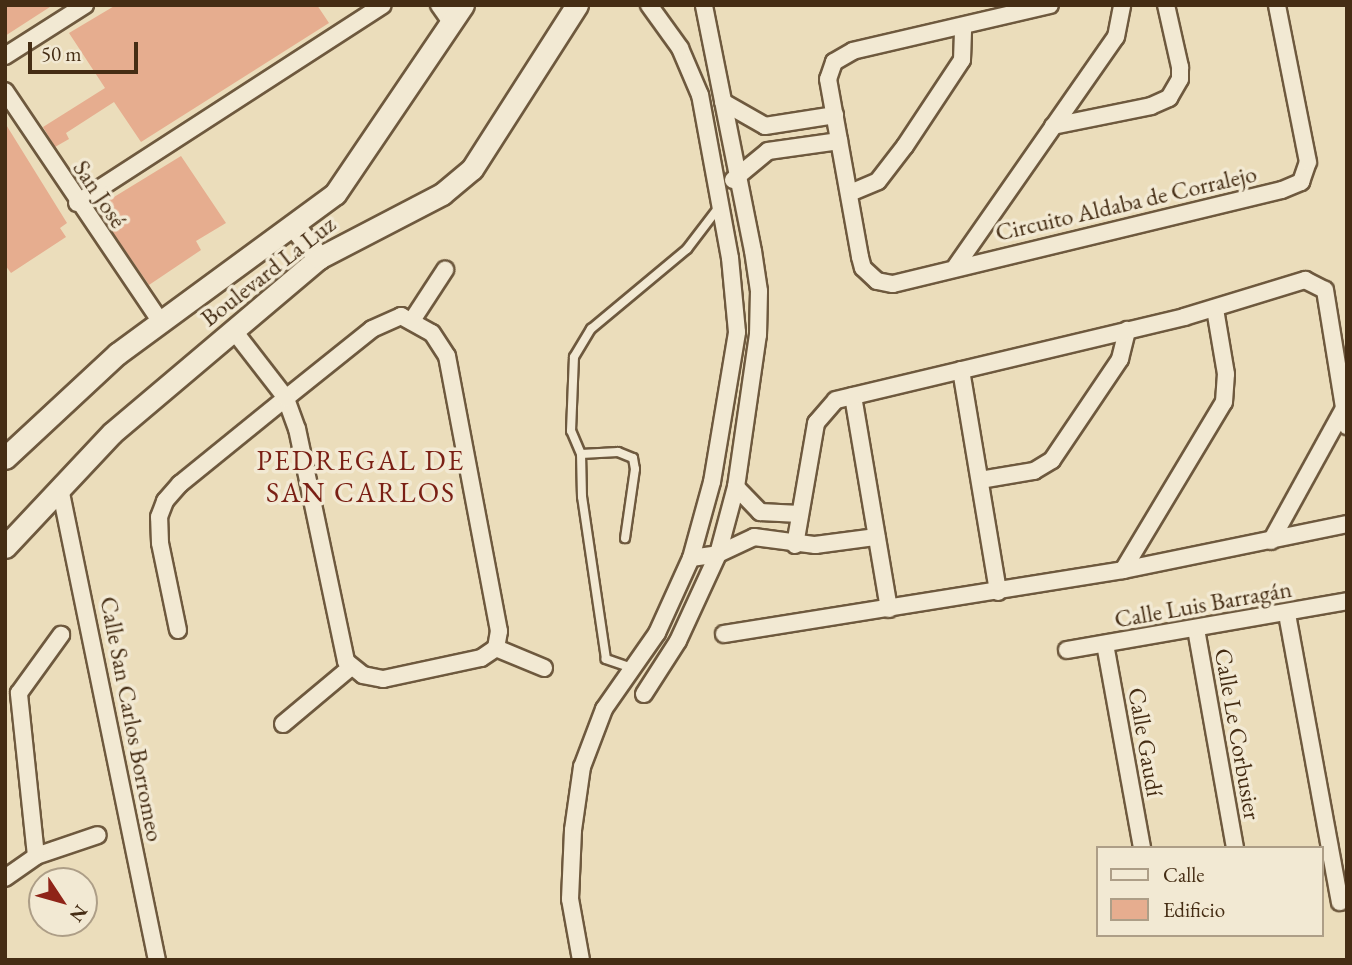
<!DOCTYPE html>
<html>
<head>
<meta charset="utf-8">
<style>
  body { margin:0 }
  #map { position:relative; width:1352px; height:965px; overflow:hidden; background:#ebddbb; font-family:"EB Garamond",serif }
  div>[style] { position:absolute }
  .building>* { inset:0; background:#e6ad8f }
  .roads { filter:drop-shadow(2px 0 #6e593e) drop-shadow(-2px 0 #6e593e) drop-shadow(0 2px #6e593e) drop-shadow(0 -2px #6e593e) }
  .service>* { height:8px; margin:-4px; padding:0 4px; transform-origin:4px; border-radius:4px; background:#f2e9d3 }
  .minor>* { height:16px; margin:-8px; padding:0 8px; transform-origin:8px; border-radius:8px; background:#f2e9d3 }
  .secondary>* { height:21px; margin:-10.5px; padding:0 10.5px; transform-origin:10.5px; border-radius:10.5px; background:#f2e9d3 }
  span { translate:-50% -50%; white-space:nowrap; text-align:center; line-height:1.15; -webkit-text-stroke:7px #f2e9d3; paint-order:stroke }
  .street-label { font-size:24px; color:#452d14 }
  .quarter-label { font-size:28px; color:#7a1f14; letter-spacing:2px }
  .frame { position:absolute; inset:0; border:7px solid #452d14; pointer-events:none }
  .legend { position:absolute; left:1096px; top:846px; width:228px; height:91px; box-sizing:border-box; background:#f2e9d3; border:2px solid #ad9e87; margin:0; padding:9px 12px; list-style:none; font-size:21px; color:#452d14 }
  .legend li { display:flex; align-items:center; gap:14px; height:35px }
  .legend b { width:35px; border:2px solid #ad9e87 }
  .north { position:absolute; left:28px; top:867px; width:70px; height:70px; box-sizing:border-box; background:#f2e9d3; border:2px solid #ad9e87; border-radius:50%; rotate:126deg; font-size:19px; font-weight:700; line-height:28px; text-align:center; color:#452d14 }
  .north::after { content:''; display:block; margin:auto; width:24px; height:32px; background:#8f2418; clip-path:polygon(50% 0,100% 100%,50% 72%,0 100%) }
  .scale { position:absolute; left:28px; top:42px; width:110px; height:32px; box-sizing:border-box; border:4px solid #452d14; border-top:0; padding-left:9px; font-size:21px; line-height:24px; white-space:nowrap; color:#452d14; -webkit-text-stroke:5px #f2e9d3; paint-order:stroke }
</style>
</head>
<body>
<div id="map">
  <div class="building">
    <div style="clip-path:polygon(5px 5px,53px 5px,5px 36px)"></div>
    <div style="clip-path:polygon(116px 5px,317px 5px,329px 23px,141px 142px,114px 102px,66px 133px,69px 139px,55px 147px,43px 127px,105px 88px,69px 33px)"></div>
    <div style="clip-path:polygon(5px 123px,67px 223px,60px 228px,66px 237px,11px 273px,5px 265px)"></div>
    <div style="clip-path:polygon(181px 156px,226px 223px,196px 241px,201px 250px,149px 285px,96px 208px)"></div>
  </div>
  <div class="roads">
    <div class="service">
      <div style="left:581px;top:454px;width:37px;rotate:-3deg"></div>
      <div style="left:618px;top:452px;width:16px;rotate:22deg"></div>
      <div style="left:633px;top:458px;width:11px;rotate:80deg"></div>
      <div style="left:635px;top:469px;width:70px;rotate:98.2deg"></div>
      <div style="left:632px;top:668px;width:28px;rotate:-161deg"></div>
      <div style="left:606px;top:659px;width:164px;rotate:-98.4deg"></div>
      <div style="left:582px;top:497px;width:43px;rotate:-91.3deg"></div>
      <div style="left:581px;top:454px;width:25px;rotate:-113deg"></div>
      <div style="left:571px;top:431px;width:74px;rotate:-87.7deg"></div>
      <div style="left:574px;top:357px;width:33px;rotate:-59deg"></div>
      <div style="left:591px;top:329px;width:125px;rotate:-39.8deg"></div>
      <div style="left:687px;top:249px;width:53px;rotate:-52.7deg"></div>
    </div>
    <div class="minor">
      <div style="left:439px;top:5px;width:21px;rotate:55deg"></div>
      <div style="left:1050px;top:5px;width:202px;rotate:166.9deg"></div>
      <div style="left:853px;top:51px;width:22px;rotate:150deg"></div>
      <div style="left:834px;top:62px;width:18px;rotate:109deg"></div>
      <div style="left:828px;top:79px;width:181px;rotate:79.8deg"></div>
      <div style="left:860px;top:257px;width:11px;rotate:75deg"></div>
      <div style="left:863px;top:268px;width:19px;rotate:43deg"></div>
      <div style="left:877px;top:281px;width:16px;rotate:11deg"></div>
      <div style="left:893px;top:284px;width:400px;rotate:-13.6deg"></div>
      <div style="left:1282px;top:190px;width:21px;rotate:-23deg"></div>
      <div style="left:1301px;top:182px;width:21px;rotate:-71deg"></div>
      <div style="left:1308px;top:162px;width:160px;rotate:-101.2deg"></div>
      <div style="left:5px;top:56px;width:95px;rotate:-32.5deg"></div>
      <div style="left:5px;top:91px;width:277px;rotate:56deg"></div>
      <div style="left:723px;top:102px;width:48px;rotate:29.7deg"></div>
      <div style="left:765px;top:126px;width:71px;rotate:-8.9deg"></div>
      <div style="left:1053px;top:126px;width:100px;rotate:-11.5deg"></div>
      <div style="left:1151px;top:106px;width:20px;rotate:-24deg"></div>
      <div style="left:1169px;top:98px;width:22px;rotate:-60deg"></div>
      <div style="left:1180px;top:79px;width:12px;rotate:-90deg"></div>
      <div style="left:1180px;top:67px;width:64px;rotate:-102.7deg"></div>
      <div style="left:733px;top:180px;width:45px;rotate:-39.6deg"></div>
      <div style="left:768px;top:151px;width:72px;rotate:-8deg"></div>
      <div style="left:850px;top:193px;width:30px;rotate:-23deg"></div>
      <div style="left:878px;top:181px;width:44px;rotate:-52.4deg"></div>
      <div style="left:905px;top:146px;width:103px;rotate:-56.5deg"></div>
      <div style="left:962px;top:60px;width:34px;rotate:-88deg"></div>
      <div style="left:77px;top:203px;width:364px;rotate:-32.9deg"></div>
      <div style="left:956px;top:266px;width:279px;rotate:-55.1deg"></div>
      <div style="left:1116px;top:37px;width:33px;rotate:-79deg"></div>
      <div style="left:413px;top:319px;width:59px;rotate:-56.9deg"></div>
      <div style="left:961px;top:370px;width:225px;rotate:80.5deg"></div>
      <div style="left:853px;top:396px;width:216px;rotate:80.4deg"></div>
      <div style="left:980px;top:480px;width:55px;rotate:-9.5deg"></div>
      <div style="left:1034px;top:471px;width:21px;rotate:-31deg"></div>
      <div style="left:1052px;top:460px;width:122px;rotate:-56deg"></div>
      <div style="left:1120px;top:359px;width:30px;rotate:-76deg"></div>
      <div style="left:736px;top:487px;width:35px;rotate:46deg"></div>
      <div style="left:760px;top:512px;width:40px;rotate:2.9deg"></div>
      <div style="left:60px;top:488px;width:482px;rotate:78.4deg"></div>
      <div style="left:1271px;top:541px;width:152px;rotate:-61.2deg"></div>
      <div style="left:795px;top:545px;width:124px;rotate:-80.2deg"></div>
      <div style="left:816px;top:423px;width:30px;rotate:-49deg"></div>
      <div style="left:836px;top:400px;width:358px;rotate:-13.4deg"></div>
      <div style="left:1184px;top:317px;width:127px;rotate:-17deg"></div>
      <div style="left:1305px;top:280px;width:22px;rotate:27deg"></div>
      <div style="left:1325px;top:290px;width:138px;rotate:80.8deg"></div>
      <div style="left:691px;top:558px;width:27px;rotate:-8deg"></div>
      <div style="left:718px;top:554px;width:40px;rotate:-25deg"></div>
      <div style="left:754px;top:537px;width:62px;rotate:7.5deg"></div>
      <div style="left:815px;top:545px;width:62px;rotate:-7.5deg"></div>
      <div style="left:1123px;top:570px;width:196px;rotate:-59deg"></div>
      <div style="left:1224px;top:402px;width:28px;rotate:-86deg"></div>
      <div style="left:1226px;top:374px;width:66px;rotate:-99.6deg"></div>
      <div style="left:1287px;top:614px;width:293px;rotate:79.6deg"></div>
      <div style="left:1196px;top:629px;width:222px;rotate:79.9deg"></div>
      <div style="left:178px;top:630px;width:89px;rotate:-101.7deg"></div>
      <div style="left:160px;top:543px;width:26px;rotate:-92deg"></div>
      <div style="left:159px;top:517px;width:17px;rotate:-69deg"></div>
      <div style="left:165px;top:501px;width:23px;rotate:-49deg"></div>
      <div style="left:180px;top:484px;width:136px;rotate:-39.1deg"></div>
      <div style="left:286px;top:398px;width:110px;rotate:-38.7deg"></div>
      <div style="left:372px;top:329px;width:32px;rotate:-24deg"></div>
      <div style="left:401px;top:316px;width:35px;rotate:29deg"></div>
      <div style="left:432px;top:333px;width:27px;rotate:57deg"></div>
      <div style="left:447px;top:356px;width:280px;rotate:79.3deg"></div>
      <div style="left:499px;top:631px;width:17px;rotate:100deg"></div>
      <div style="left:496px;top:648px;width:18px;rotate:146deg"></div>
      <div style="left:481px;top:658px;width:100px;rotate:167.9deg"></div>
      <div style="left:383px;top:679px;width:20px;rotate:-169deg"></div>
      <div style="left:363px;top:675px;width:22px;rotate:-141deg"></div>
      <div style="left:346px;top:661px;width:237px;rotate:-101.9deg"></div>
      <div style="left:297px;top:429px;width:33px;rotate:-110deg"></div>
      <div style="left:286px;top:398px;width:85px;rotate:-127.8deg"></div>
      <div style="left:724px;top:634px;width:404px;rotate:-9.1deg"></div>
      <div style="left:1123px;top:570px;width:229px;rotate:-11.6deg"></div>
      <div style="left:1105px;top:644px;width:207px;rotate:79.7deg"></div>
      <div style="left:496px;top:648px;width:52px;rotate:22.6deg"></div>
      <div style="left:1067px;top:650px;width:284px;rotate:-9.9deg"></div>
      <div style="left:644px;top:694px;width:63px;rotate:-57.3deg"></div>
      <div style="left:678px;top:641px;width:96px;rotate:-65.3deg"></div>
      <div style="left:718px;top:554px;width:69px;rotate:-75deg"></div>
      <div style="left:736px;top:487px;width:154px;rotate:-81.8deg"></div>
      <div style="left:758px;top:335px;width:44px;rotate:-88.7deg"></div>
      <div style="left:759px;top:291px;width:40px;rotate:-98.5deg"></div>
      <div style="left:753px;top:251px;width:251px;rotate:-101.3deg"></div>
      <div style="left:283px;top:724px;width:89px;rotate:-40deg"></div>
      <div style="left:36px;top:856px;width:65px;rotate:-18.7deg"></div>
      <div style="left:5px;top:878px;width:38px;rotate:-35deg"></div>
      <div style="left:36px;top:856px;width:164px;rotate:-96deg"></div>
      <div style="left:19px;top:693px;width:72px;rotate:-54.1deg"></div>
      <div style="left:581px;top:960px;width:62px;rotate:-100.2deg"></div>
      <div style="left:570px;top:899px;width:69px;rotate:-87.5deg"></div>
      <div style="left:573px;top:830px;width:64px;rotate:-81.9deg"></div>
      <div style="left:582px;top:767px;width:62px;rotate:-69.2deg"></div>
      <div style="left:604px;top:709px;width:93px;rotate:-55.1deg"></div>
      <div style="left:657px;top:633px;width:82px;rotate:-65.6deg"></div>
      <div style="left:691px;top:558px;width:79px;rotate:-74.6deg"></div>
      <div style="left:712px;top:482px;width:152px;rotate:-80.5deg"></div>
      <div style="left:737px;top:332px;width:74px;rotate:-95.4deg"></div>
      <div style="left:730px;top:258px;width:166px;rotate:-100.4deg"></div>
      <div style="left:700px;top:95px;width:51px;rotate:-113.1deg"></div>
      <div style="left:680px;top:48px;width:53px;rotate:-125.8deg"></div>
    </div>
    <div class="secondary">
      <div style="left:294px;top:226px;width:41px;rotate:52deg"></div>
      <div style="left:5px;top:458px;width:153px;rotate:-42.9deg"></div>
      <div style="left:117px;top:354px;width:270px;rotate:-36.3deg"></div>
      <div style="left:335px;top:194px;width:228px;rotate:-55.9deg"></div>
      <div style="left:5px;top:547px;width:156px;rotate:-46.8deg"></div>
      <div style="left:112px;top:433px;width:271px;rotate:-40.2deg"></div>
      <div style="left:319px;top:258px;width:139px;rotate:-27.5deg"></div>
      <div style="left:442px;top:194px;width:39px;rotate:-40deg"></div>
      <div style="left:472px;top:169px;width:195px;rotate:-57.4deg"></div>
    </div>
  </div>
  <div class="street-label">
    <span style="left:100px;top:194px;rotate:56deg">San José</span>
    <span style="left:1126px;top:203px;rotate:-13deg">Circuito Aldaba de Corralejo</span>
    <span style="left:268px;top:271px;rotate:-38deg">Boulevard La Luz</span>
    <span style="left:1203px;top:604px;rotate:-10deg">Calle Luis Barragán</span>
    <span style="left:132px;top:719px;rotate:79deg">Calle San Carlos Borromeo</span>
    <span style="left:1238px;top:734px;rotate:80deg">Calle Le Corbusier</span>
    <span style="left:1146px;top:742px;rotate:80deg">Calle Gaudí</span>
  </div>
  <div class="quarter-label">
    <span style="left:361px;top:476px">PEDREGAL DE<br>SAN CARLOS</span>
  </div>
  <div class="frame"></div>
  <ul class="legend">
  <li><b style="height:9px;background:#f2e9d3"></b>Calle</li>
  <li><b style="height:19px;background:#e6ad8f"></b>Edificio</li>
  </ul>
  <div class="north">N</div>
  <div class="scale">50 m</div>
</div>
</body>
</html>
